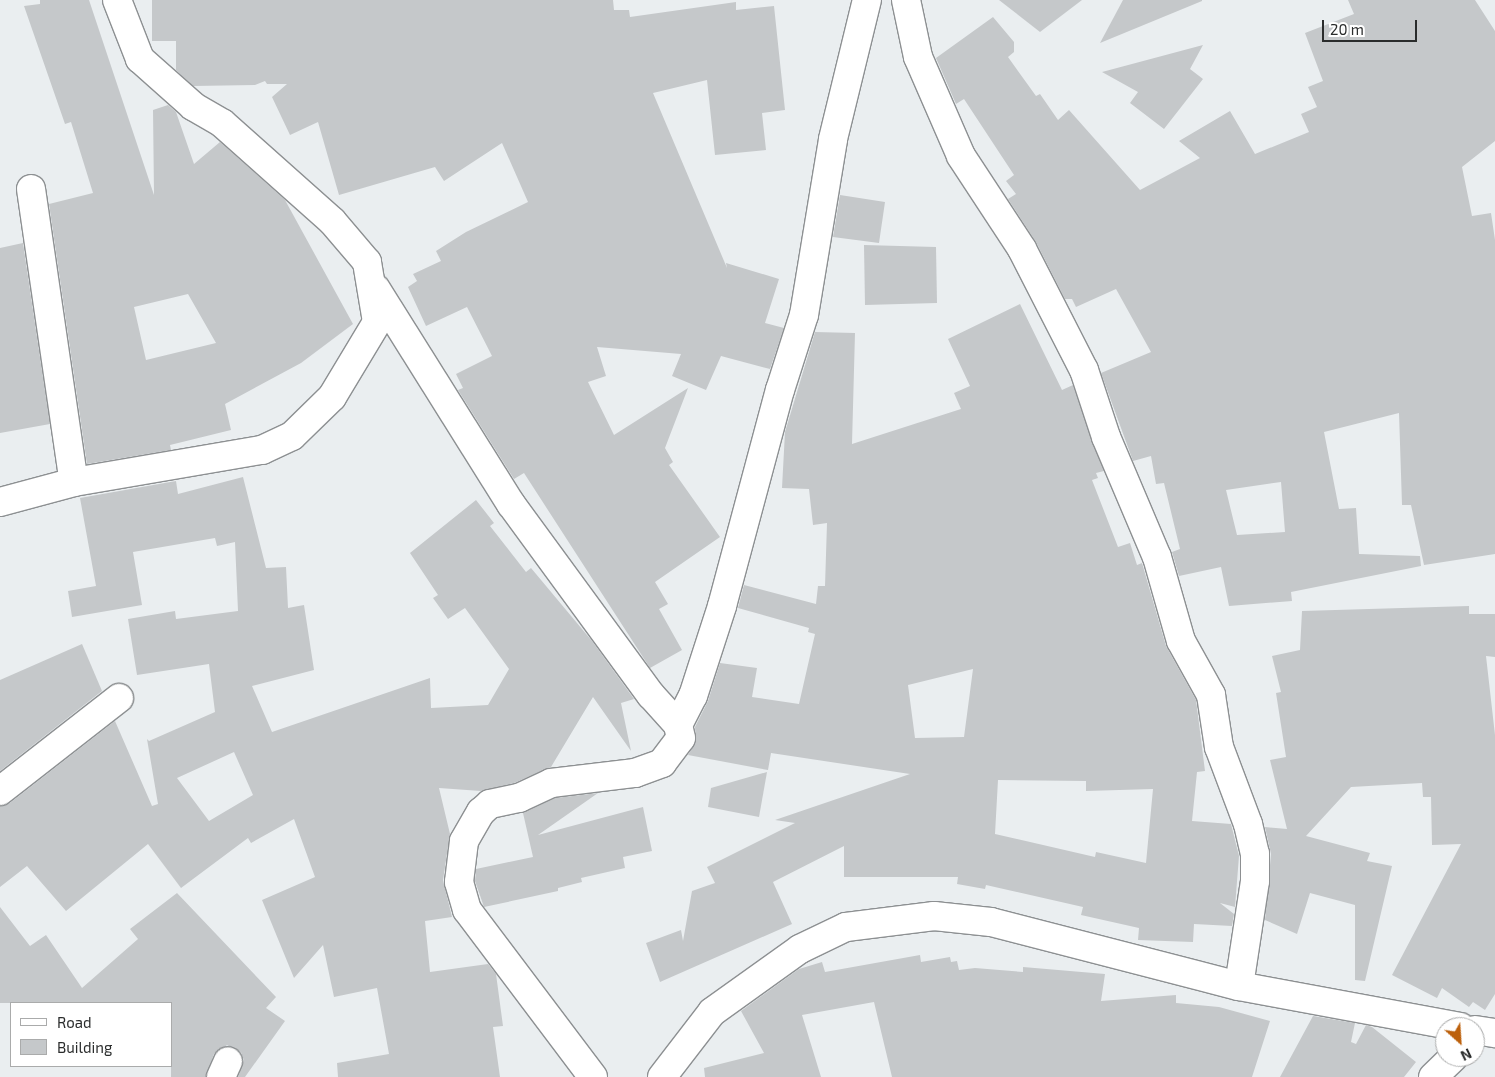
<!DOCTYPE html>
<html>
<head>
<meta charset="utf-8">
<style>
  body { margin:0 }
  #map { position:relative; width:1495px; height:1077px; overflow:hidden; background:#eaeef0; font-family:"Exo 2",sans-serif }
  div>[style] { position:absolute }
  .building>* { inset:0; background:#c5c8ca }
  .roads { filter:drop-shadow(1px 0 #8d9092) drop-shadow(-1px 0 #8d9092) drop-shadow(0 1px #8d9092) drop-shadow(0 -1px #8d9092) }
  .street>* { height:28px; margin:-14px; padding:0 14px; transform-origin:14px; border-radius:14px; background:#fff }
  .secondary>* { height:28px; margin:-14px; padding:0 14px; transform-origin:14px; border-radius:14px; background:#fff }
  span { translate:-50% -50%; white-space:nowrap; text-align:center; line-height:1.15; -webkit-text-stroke:4px #fff; paint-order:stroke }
  .legend { position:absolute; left:10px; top:1002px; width:162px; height:65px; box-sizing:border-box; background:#fff; border:1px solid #aaabab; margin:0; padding:6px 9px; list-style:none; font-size:15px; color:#2a2c2c }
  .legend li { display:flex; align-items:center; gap:10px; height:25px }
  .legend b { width:25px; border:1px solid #aaabab }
  .north { position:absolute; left:1435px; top:1017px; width:50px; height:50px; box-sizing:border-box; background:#fff; border:1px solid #aaabab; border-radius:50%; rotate:154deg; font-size:14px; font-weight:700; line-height:20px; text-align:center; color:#2a2c2c }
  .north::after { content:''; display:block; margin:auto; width:18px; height:22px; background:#bc600b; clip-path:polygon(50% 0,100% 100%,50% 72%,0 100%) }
  .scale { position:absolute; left:1322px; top:20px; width:95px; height:22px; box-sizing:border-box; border:2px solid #2a2c2c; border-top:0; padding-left:6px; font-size:15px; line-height:18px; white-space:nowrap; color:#2a2c2c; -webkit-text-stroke:4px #fff; paint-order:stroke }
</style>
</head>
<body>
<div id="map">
  <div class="building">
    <div style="clip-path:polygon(evenodd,40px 0,89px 0,154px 195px,153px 110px,168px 105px,176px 112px,194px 164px,220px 142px,285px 200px,353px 324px,301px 363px,225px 404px,231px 430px,170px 445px,171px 450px,87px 464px,49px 204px,93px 193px,71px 122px,65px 124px,24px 6px,40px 4px,40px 0,188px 294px,216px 343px,146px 360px,134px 307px,188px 294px)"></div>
    <div style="clip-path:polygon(152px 0,613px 0,614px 10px,629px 10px,630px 17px,736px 2px,736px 10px,774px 6px,785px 110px,762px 113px,766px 150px,715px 155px,707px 80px,653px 93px,727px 268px,726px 263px,779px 279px,765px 323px,784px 328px,770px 369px,721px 356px,706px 390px,672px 376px,681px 354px,597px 347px,606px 376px,588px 382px,614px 435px,688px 388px,665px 448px,673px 462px,669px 465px,720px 537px,655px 582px,668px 604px,659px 609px,682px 650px,650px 668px,524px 473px,514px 479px,458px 390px,463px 388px,456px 374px,492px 356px,467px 307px,426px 326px,408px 287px,417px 281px,413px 274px,441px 261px,436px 251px,466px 232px,528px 202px,502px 143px,444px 181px,435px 167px,339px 195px,318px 122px,290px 135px,272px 97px,287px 84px,267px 84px,265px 81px,255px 85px,193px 86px,176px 70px,176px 41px,152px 41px)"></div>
    <div style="clip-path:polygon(999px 0,1082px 0,1040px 32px)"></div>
    <div style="clip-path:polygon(1123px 0,1202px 0,1202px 1px,1100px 43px)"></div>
    <div style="clip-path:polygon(evenodd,1348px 0,1475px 0,1495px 31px,1495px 141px,1462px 167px,1472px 216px,1491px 213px,1495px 240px,1495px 554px,1424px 565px,1411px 505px,1402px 505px,1399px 413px,1324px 432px,1339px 509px,1356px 508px,1359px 554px,1420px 556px,1421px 566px,1291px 592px,1292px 601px,1229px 606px,1221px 567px,1179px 576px,1172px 552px,1180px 549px,1164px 483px,1156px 484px,1151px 456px,1133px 461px,1101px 373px,1151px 352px,1116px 289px,1076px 307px,1072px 299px,1065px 299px,1036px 242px,1008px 199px,1016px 194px,1006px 181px,1014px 175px,964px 99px,956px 104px,936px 58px,993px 17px,1014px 42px,1014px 52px,1008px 57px,1036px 96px,1040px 94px,1058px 120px,1069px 110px,1140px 190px,1200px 158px,1179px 141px,1230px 111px,1255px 154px,1309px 132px,1301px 114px,1317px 107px,1308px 87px,1323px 81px,1305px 33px,1354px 14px,1348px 0,1281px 482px,1285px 532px,1237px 535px,1226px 490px,1281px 482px)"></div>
    <div style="clip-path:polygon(1203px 45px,1190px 69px,1203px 79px,1164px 129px,1130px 103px,1138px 92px,1102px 72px)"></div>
    <div style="clip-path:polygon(840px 195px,885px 202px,879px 243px,833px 237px)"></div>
    <div style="clip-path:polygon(23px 243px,50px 424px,0 433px,0 248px)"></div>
    <div style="clip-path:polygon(864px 245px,936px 247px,937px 303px,865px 305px)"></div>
    <div style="clip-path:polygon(evenodd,1020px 304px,1062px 390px,1073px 385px,1104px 471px,1096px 473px,1098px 478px,1092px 480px,1118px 547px,1130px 543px,1137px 565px,1142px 563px,1166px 646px,1196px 700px,1205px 771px,1197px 772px,1192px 821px,1231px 824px,1239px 856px,1235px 907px,1220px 903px,1234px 914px,1232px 926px,1194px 924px,1193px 942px,1138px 940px,1139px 928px,1081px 915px,1083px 907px,986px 885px,985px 889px,957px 884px,958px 877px,844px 877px,844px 846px,773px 882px,792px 924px,660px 982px,646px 943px,681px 930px,683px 941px,692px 891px,715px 883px,707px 867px,795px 823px,775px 820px,910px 774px,771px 753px,768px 770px,688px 755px,696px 742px,695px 727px,708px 701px,720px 663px,757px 668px,752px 697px,799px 704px,815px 634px,808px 632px,809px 628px,738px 608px,744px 585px,816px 604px,818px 586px,825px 586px,827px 523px,813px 525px,809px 489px,782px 488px,785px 432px,815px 332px,855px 333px,852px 444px,961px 409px,954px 393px,970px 386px,948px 339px,1020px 304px,973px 669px,964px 737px,915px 738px,908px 685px,973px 669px,1020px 304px,998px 780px,1086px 781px,1086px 791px,1153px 789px,1146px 863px,1096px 852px,1095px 857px,995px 834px,998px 780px)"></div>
    <div style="clip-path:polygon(evenodd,243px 477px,266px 568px,286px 567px,288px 608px,304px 605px,314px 670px,252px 686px,272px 732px,430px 678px,431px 708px,488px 705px,509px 669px,465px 608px,448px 619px,433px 598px,438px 595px,410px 553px,476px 500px,494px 523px,490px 526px,526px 572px,531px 568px,592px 641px,634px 699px,621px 703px,631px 751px,593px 697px,551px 767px,514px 783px,481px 791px,439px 788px,450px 834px,443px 880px,452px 917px,425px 921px,430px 972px,488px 964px,496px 974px,503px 1026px,493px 1027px,500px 1077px,338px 1077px,337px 1063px,389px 1054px,377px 988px,334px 997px,323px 945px,294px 978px,262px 900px,315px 877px,294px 819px,251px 843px,248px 838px,181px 888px,148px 844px,66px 911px,27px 866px,0 887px,0 806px,10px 803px,115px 721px,152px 806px,158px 804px,147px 739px,149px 741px,215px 712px,209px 664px,137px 675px,128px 619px,175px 611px,176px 619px,238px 611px,235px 542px,217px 546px,215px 538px,133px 552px,142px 605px,72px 617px,68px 591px,96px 586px,80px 498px,176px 481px,178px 494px,243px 477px,234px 752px,253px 795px,209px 821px,177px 778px,234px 752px)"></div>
    <div style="clip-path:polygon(1469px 606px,1469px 614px,1495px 614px,1495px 657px,1486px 656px,1495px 735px,1495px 994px,1485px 1010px,1473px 1002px,1469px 1007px,1442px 988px,1437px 998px,1392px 975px,1461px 844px,1432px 845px,1431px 797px,1423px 797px,1422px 783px,1351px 787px,1306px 836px,1370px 853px,1367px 861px,1392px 866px,1365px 981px,1355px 980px,1355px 905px,1310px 893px,1297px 934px,1265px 920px,1271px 854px,1265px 827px,1287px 829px,1270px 760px,1286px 757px,1276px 693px,1281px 692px,1272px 656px,1300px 650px,1302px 611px)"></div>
    <div style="clip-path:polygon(82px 644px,102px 691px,0 771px,0 680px)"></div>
    <div style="clip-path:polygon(767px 772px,759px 817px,708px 807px,711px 788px)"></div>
    <div style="clip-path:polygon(598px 793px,538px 835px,643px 807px,652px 851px,623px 857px,625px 868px,581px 878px,582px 882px,558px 888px,558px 891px,484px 907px,475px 881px,476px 869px,533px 857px,523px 813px,555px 798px)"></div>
    <div style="clip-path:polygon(177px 893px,276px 997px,266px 1008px,285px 1021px,245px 1077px,238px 1077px,244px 1060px,241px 1052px,227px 1045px,214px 1054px,206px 1077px,171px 1077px,171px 1003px,0 1003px,0 907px,30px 946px,46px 935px,82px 988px,138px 939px,130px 929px)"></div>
    <div style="clip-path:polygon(920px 955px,921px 962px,950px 957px,951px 962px,957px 961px,959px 970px,975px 968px,1023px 972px,1023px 967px,1105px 974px,1101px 1001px,1176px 995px,1176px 1003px,1219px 1007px,1270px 1021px,1252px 1077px,892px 1077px,874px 1002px,802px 1015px,821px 1077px,705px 1077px,704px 1068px,764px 1053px,741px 1011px,799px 969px,822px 962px,825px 972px)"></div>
    <div style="clip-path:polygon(1313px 1016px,1355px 1023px,1351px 1042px,1356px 1044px,1366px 1025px,1372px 1027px,1416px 1062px,1404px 1077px,1280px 1077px)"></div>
  </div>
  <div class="roads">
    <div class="street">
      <div style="left:906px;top:0;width:58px;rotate:78.1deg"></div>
      <div style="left:918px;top:57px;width:108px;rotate:66.5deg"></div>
      <div style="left:961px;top:156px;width:111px;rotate:56.7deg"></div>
      <div style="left:1022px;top:249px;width:136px;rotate:62.9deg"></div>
      <div style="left:1084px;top:370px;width:71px;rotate:71.8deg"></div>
      <div style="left:1106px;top:437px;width:130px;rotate:67deg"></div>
      <div style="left:1157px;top:557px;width:87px;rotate:74.1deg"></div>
      <div style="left:1181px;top:641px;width:62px;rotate:60.9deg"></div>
      <div style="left:1211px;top:695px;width:53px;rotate:81.3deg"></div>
      <div style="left:1219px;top:747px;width:82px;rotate:69.4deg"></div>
      <div style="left:1248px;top:824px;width:31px;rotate:77deg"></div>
      <div style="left:1255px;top:854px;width:27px;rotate:90deg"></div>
      <div style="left:1255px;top:881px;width:106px;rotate:98.7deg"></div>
      <div style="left:31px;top:189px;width:296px;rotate:81.7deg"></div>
      <div style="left:376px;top:289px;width:254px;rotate:57.9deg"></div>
      <div style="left:511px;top:504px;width:237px;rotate:53.8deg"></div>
      <div style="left:651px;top:695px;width:40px;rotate:48deg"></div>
      <div style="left:0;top:502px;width:77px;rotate:-15.1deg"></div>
      <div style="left:74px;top:482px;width:191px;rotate:-9.7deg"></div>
      <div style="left:262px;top:450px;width:33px;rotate:-25deg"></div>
      <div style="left:292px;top:436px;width:56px;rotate:-44.3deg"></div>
      <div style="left:332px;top:397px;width:87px;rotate:-59deg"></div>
      <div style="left:377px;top:322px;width:61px;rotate:-99.5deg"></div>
      <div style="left:367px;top:262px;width:54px;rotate:-130.5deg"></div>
      <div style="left:332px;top:221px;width:147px;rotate:-138.3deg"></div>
      <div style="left:222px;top:123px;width:34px;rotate:-150deg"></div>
      <div style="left:193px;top:106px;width:71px;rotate:-138.4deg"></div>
      <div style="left:140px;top:59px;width:63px;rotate:-111.3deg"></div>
      <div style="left:0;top:791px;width:151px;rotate:-38deg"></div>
      <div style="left:221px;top:1077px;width:17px;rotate:-66deg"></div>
      <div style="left:593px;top:1077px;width:209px;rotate:-127deg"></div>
      <div style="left:467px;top:910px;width:29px;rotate:-106deg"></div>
      <div style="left:459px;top:882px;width:41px;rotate:-83deg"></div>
      <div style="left:464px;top:841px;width:34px;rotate:-60deg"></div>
      <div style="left:481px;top:812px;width:12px;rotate:-42deg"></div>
      <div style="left:490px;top:804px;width:30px;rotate:-12deg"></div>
      <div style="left:519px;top:798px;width:35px;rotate:-25deg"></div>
      <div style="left:551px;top:783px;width:85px;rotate:-6.8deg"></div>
      <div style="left:635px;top:773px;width:29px;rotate:-20deg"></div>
      <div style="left:662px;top:763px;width:31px;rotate:-53deg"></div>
      <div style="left:681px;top:738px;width:13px;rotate:-103deg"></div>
      <div style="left:678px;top:725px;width:33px;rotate:-63deg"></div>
      <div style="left:693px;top:696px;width:95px;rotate:-72.1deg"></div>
      <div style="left:722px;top:606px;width:224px;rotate:-75deg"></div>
      <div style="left:780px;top:390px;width:79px;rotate:-72.3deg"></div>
      <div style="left:804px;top:315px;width:178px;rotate:-80.6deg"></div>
      <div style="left:833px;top:139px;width:143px;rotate:-76.3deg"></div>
      <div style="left:1433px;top:1077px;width:29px;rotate:-44deg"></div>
    </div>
    <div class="secondary">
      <div style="left:1475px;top:1030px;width:20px;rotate:9deg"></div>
      <div style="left:662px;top:1077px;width:82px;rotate:-52.4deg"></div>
      <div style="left:712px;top:1012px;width:108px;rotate:-35.6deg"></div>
      <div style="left:800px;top:949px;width:51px;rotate:-25.6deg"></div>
      <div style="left:846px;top:927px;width:89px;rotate:-7.1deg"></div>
      <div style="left:934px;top:916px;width:57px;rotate:6deg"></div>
      <div style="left:991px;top:922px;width:256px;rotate:14.5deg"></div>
      <div style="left:1239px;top:986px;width:225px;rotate:10.5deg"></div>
    </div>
  </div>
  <ul class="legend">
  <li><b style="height:6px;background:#fff"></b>Road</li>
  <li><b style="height:14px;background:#c5c8ca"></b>Building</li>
  </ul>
  <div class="north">N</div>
  <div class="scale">20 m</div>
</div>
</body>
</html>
